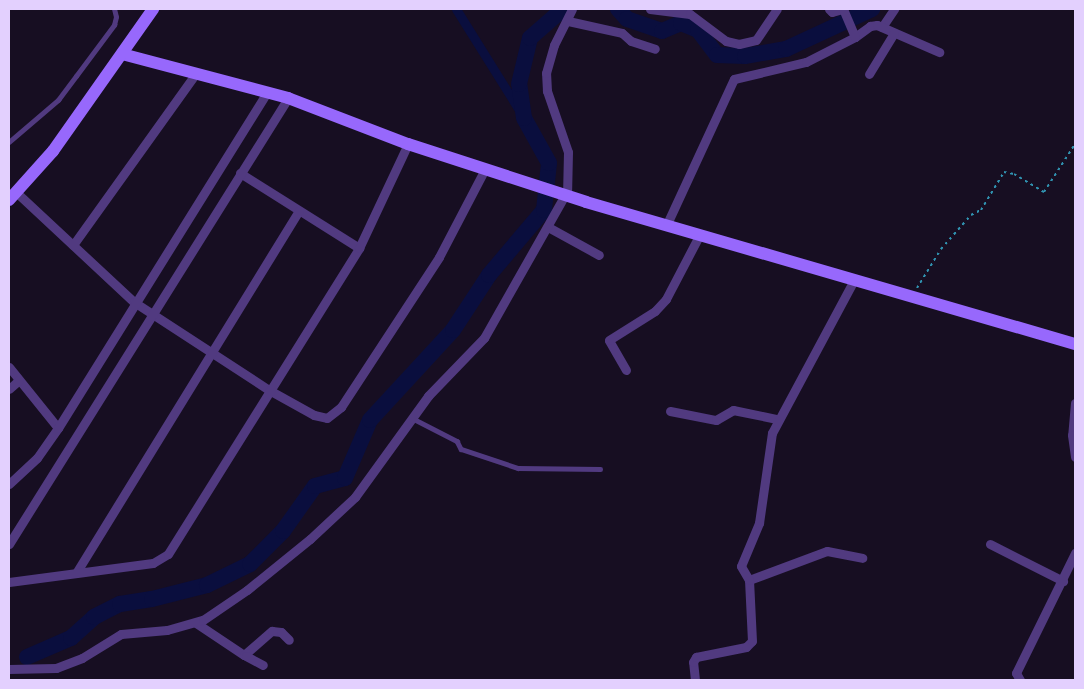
<!DOCTYPE html>
<html>
<head>
<meta charset="utf-8">
<style>
  body { margin:0 }
  #map { position:relative; width:1084px; height:689px; overflow:hidden; background:#170e22; font-family:Inter,sans-serif }
  div>[style] { position:absolute }
  .canal>* { height:9px; margin:-4.5px; padding:0 4.5px; transform-origin:4.5px; border-radius:4.5px; background:#0a0e3e }
  .river>* { height:16px; margin:-8px; padding:0 8px; transform-origin:8px; border-radius:8px; background:#0a0e3e }
  .path>* { height:2px; margin-top:-1px; transform-origin:0; background:repeating-linear-gradient(90deg,#3093b1 0 2.5px,transparent 0 6.5px) }
  .lane>* { height:4.5px; margin:-2.25px; padding:0 2.25px; transform-origin:2.25px; border-radius:2.25px; background:#513a80 }
  .street>* { height:9px; margin:-4.5px; padding:0 4.5px; transform-origin:4.5px; border-radius:4.5px; background:#513a80 }
  .secondary>* { height:12px; margin:-6px; padding:0 6px; transform-origin:6px; border-radius:6px; background:#9768fc }
  span { translate:-50% -50%; white-space:nowrap; text-align:center; line-height:1.15; -webkit-text-stroke:4px #170e22; paint-order:stroke }
  .frame { position:absolute; inset:0; border:10px solid #e3d0fe; pointer-events:none }
</style>
</head>
<body>
<div id="map">
  <div class="canal">
    <div style="left:456px;top:9px;width:128px;rotate:58deg"></div>
  </div>
  <div class="river">
    <div style="left:618px;top:9px;width:13px;rotate:48deg"></div>
    <div style="left:627px;top:19px;width:37px;rotate:19deg"></div>
    <div style="left:662px;top:31px;width:21px;rotate:-23deg"></div>
    <div style="left:681px;top:23px;width:18px;rotate:22deg"></div>
    <div style="left:698px;top:30px;width:31px;rotate:53deg"></div>
    <div style="left:717px;top:55px;width:28px;rotate:2deg"></div>
    <div style="left:745px;top:56px;width:42px;rotate:-9.7deg"></div>
    <div style="left:786px;top:49px;width:95px;rotate:-24.9deg"></div>
    <div style="left:27px;top:657px;width:48px;rotate:-23.4deg"></div>
    <div style="left:71px;top:638px;width:31px;rotate:-42deg"></div>
    <div style="left:94px;top:617px;width:29px;rotate:-27deg"></div>
    <div style="left:120px;top:604px;width:32px;rotate:-9deg"></div>
    <div style="left:152px;top:599px;width:57px;rotate:-14.3deg"></div>
    <div style="left:207px;top:585px;width:48px;rotate:-26deg"></div>
    <div style="left:250px;top:564px;width:47px;rotate:-45deg"></div>
    <div style="left:283px;top:531px;width:55px;rotate:-54.6deg"></div>
    <div style="left:315px;top:486px;width:31px;rotate:-15deg"></div>
    <div style="left:345px;top:478px;width:63px;rotate:-66.7deg"></div>
    <div style="left:370px;top:420px;width:122px;rotate:-47.3deg"></div>
    <div style="left:453px;top:330px;width:66px;rotate:-56.8deg"></div>
    <div style="left:489px;top:275px;width:85px;rotate:-49.8deg"></div>
    <div style="left:544px;top:210px;width:47px;rotate:-83.9deg"></div>
    <div style="left:549px;top:163px;width:51px;rotate:-119.1deg"></div>
    <div style="left:524px;top:118px;width:34px;rotate:-98deg"></div>
    <div style="left:519px;top:84px;width:47px;rotate:-76.6deg"></div>
    <div style="left:530px;top:38px;width:44px;rotate:-41.3deg"></div>
  </div>
  <div class="path">
    <div style="left:917px;top:288px;width:46px;rotate:-58.4deg"></div>
    <div style="left:941px;top:249px;width:45px;rotate:-48.6deg"></div>
    <div style="left:971px;top:215px;width:11px;rotate:-27deg"></div>
    <div style="left:981px;top:210px;width:44px;rotate:-58.8deg"></div>
    <div style="left:1004px;top:172px;width:10px;rotate:11deg"></div>
    <div style="left:1014px;top:174px;width:35px;rotate:31deg"></div>
    <div style="left:1044px;top:192px;width:57px;rotate:-57.1deg"></div>
  </div>
  <div class="lane">
    <div style="left:9px;top:142px;width:65px;rotate:-40.6deg"></div>
    <div style="left:58px;top:100px;width:30px;rotate:-53deg"></div>
    <div style="left:76px;top:76px;width:64px;rotate:-53.3deg"></div>
    <div style="left:114px;top:25px;width:8px;rotate:-76deg"></div>
    <div style="left:116px;top:17px;width:8px;rotate:-104deg"></div>
    <div style="left:412px;top:418px;width:51px;rotate:27.1deg"></div>
    <div style="left:457px;top:441px;width:9px;rotate:63deg"></div>
    <div style="left:461px;top:449px;width:60px;rotate:18.4deg"></div>
    <div style="left:518px;top:468px;width:82px;rotate:0.7deg"></div>
  </div>
  <div class="street">
    <div style="left:650px;top:9px;width:40px;rotate:7.1deg"></div>
    <div style="left:690px;top:14px;width:45px;rotate:36.9deg"></div>
    <div style="left:726px;top:41px;width:13px;rotate:13deg"></div>
    <div style="left:739px;top:44px;width:17px;rotate:-13deg"></div>
    <div style="left:756px;top:40px;width:37px;rotate:-56deg"></div>
    <div style="left:829px;top:9px;width:4px;rotate:45deg"></div>
    <div style="left:832px;top:12px;width:10px;rotate:-17deg"></div>
    <div style="left:568px;top:21px;width:55px;rotate:12.5deg"></div>
    <div style="left:622px;top:33px;width:12px;rotate:42deg"></div>
    <div style="left:631px;top:41px;width:25px;rotate:18deg"></div>
    <div style="left:882px;top:27px;width:22px;rotate:-56deg"></div>
    <div style="left:855px;top:37px;width:19px;rotate:-36deg"></div>
    <div style="left:870px;top:26px;width:7px;rotate:-8deg"></div>
    <div style="left:877px;top:25px;width:68px;rotate:23.5deg"></div>
    <div style="left:869px;top:74px;width:48px;rotate:-58.6deg"></div>
    <div style="left:240px;top:173px;width:141px;rotate:32.2deg"></div>
    <div style="left:17px;top:193px;width:160px;rotate:43deg"></div>
    <div style="left:134px;top:302px;width:161px;rotate:33.1deg"></div>
    <div style="left:269px;top:390px;width:51px;rotate:29.1deg"></div>
    <div style="left:314px;top:415px;width:13px;rotate:13deg"></div>
    <div style="left:327px;top:418px;width:18px;rotate:-38deg"></div>
    <div style="left:341px;top:407px;width:179px;rotate:-56.8deg"></div>
    <div style="left:439px;top:257px;width:97px;rotate:-62.4deg"></div>
    <div style="left:567px;top:196px;width:44px;rotate:-88.7deg"></div>
    <div style="left:568px;top:152px;width:65px;rotate:-109deg"></div>
    <div style="left:547px;top:91px;width:18px;rotate:-93deg"></div>
    <div style="left:546px;top:73px;width:29px;rotate:-74deg"></div>
    <div style="left:554px;top:45px;width:40px;rotate:-63.4deg"></div>
    <div style="left:666px;top:226px;width:162px;rotate:-65.2deg"></div>
    <div style="left:734px;top:79px;width:74px;rotate:-13.3deg"></div>
    <div style="left:806px;top:62px;width:55px;rotate:-27deg"></div>
    <div style="left:855px;top:37px;width:30px;rotate:-113deg"></div>
    <div style="left:548px;top:227px;width:58px;rotate:28.8deg"></div>
    <div style="left:73px;top:245px;width:211px;rotate:-54.4deg"></div>
    <div style="left:9px;top:367px;width:78px;rotate:51.2deg"></div>
    <div style="left:626px;top:370px;width:34px;rotate:-120deg"></div>
    <div style="left:609px;top:340px;width:54px;rotate:-32.2deg"></div>
    <div style="left:655px;top:311px;width:16px;rotate:-47deg"></div>
    <div style="left:666px;top:299px;width:71px;rotate:-62.4deg"></div>
    <div style="left:9px;top:389px;width:13px;rotate:-42deg"></div>
    <div style="left:1075px;top:403px;width:32px;rotate:95deg"></div>
    <div style="left:1072px;top:435px;width:22px;rotate:82deg"></div>
    <div style="left:670px;top:411px;width:47px;rotate:11.1deg"></div>
    <div style="left:716px;top:420px;width:20px;rotate:-30deg"></div>
    <div style="left:733px;top:410px;width:45px;rotate:11.6deg"></div>
    <div style="left:9px;top:484px;width:38px;rotate:-43deg"></div>
    <div style="left:37px;top:458px;width:37px;rotate:-55deg"></div>
    <div style="left:58px;top:428px;width:396px;rotate:-58.1deg"></div>
    <div style="left:9px;top:544px;width:526px;rotate:-57.97deg"></div>
    <div style="left:990px;top:544px;width:82px;rotate:26.9deg"></div>
    <div style="left:76px;top:573px;width:425px;rotate:-58.4deg"></div>
    <div style="left:749px;top:580px;width:83px;rotate:-20.4deg"></div>
    <div style="left:827px;top:551px;width:36px;rotate:11deg"></div>
    <div style="left:9px;top:582px;width:145px;rotate:-7.5deg"></div>
    <div style="left:153px;top:563px;width:17px;rotate:-31deg"></div>
    <div style="left:168px;top:554px;width:361px;rotate:-58deg"></div>
    <div style="left:359px;top:248px;width:115px;rotate:-64.8deg"></div>
    <div style="left:196px;top:623px;width:58px;rotate:33.7deg"></div>
    <div style="left:244px;top:655px;width:37px;rotate:-41deg"></div>
    <div style="left:272px;top:631px;width:9px;rotate:6deg"></div>
    <div style="left:281px;top:632px;width:11px;rotate:45deg"></div>
    <div style="left:246px;top:656px;width:19px;rotate:28deg"></div>
    <div style="left:9px;top:669px;width:47px;rotate:-1.2deg"></div>
    <div style="left:56px;top:668px;width:28px;rotate:-21deg"></div>
    <div style="left:82px;top:658px;width:46px;rotate:-31.6deg"></div>
    <div style="left:121px;top:634px;width:46px;rotate:-5deg"></div>
    <div style="left:167px;top:630px;width:37px;rotate:-16deg"></div>
    <div style="left:203px;top:620px;width:53px;rotate:-34.3deg"></div>
    <div style="left:247px;top:590px;width:81px;rotate:-39deg"></div>
    <div style="left:310px;top:539px;width:62px;rotate:-43deg"></div>
    <div style="left:355px;top:497px;width:125px;rotate:-54.1deg"></div>
    <div style="left:428px;top:396px;width:81px;rotate:-46deg"></div>
    <div style="left:484px;top:338px;width:164px;rotate:-60.5deg"></div>
    <div style="left:695px;top:680px;width:18px;rotate:-96deg"></div>
    <div style="left:693px;top:662px;width:6px;rotate:-59deg"></div>
    <div style="left:696px;top:657px;width:51px;rotate:-11.3deg"></div>
    <div style="left:746px;top:647px;width:8px;rotate:-45deg"></div>
    <div style="left:752px;top:641px;width:61px;rotate:-92.8deg"></div>
    <div style="left:749px;top:580px;width:16px;rotate:-120deg"></div>
    <div style="left:741px;top:566px;width:47px;rotate:-67.3deg"></div>
    <div style="left:759px;top:523px;width:91px;rotate:-81.8deg"></div>
    <div style="left:772px;top:433px;width:174px;rotate:-61.8deg"></div>
    <div style="left:1020px;top:680px;width:8px;rotate:-120deg"></div>
    <div style="left:1016px;top:673px;width:134px;rotate:-63.8deg"></div>
  </div>
  <div class="secondary">
    <div style="left:122px;top:54px;width:172px;rotate:14.8deg"></div>
    <div style="left:288px;top:98px;width:129px;rotate:21deg"></div>
    <div style="left:408px;top:144px;width:187px;rotate:18deg"></div>
    <div style="left:586px;top:202px;width:509px;rotate:16.19deg"></div>
    <div style="left:9px;top:200px;width:66px;rotate:-48.1deg"></div>
    <div style="left:53px;top:151px;width:174px;rotate:-54.8deg"></div>
  </div>
  <div class="frame"></div>
</div>
</body>
</html>
